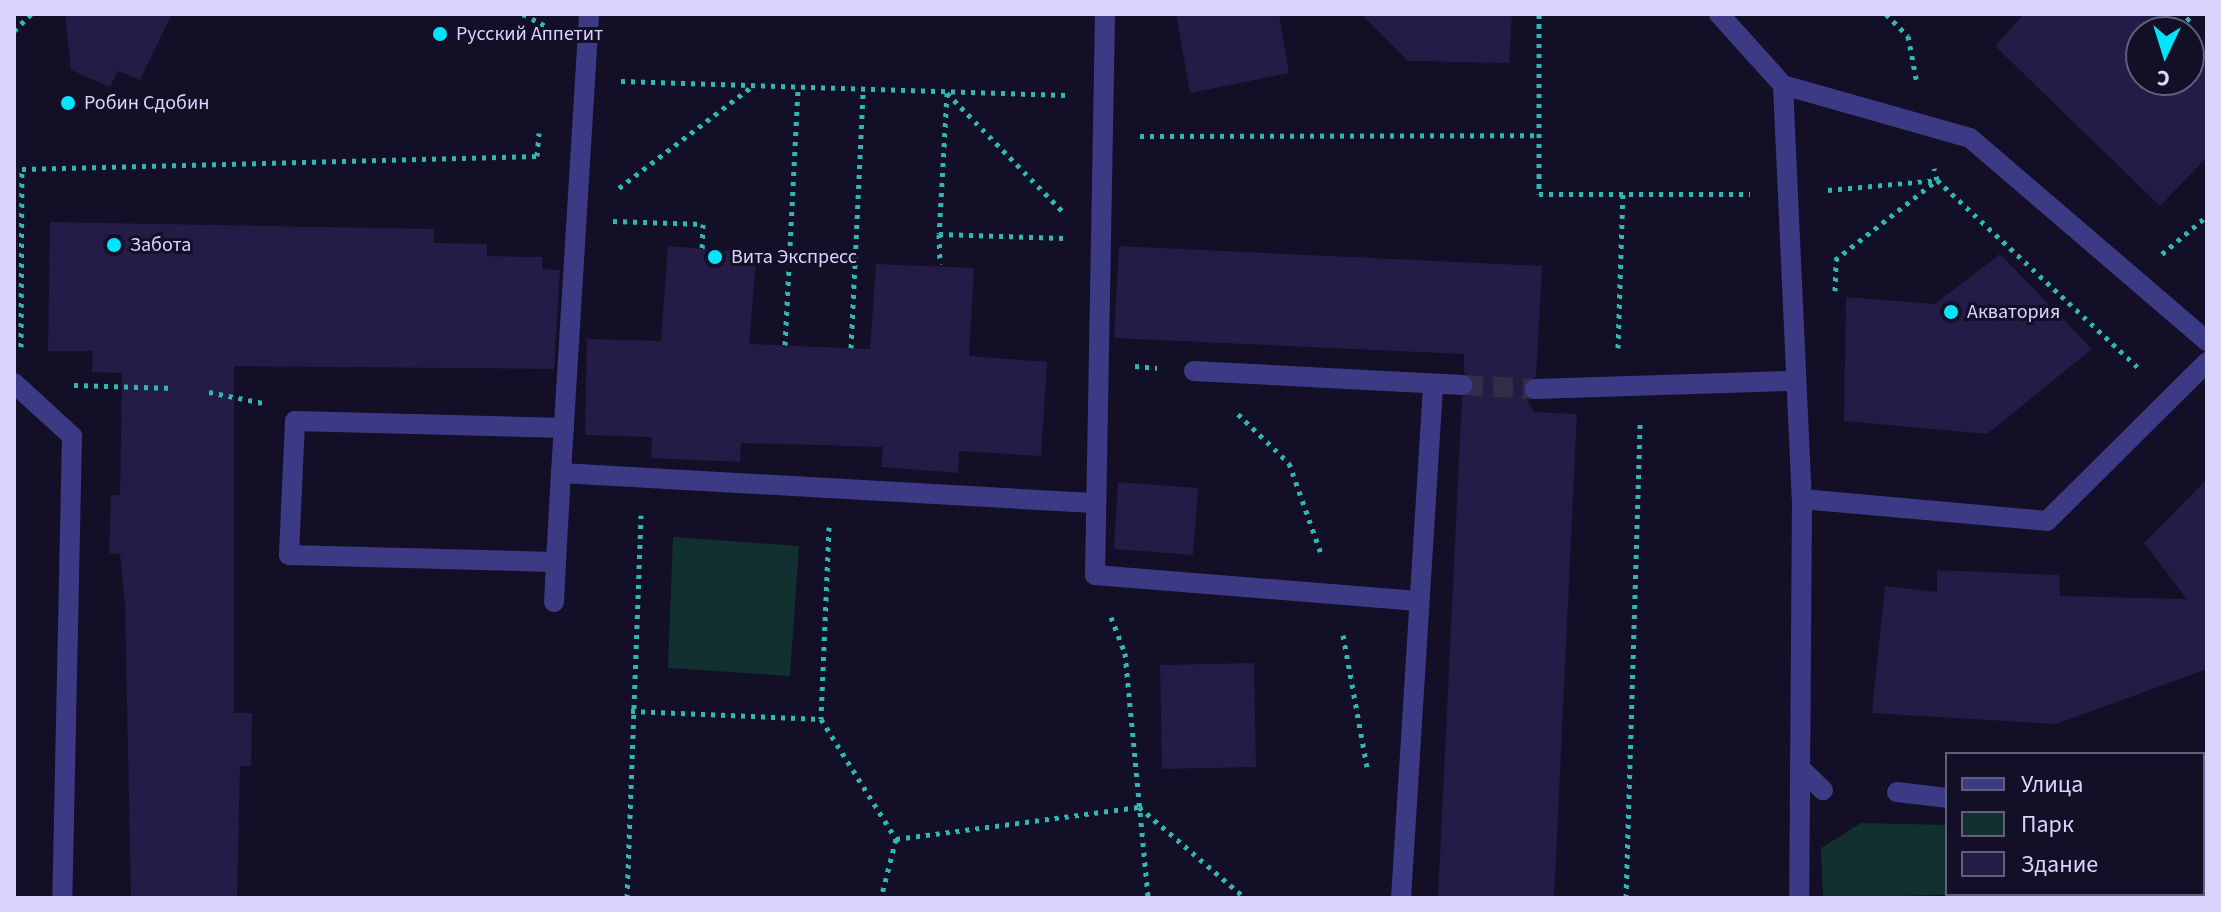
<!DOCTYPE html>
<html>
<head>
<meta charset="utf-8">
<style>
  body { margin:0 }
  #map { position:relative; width:2221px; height:912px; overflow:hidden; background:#130f26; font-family:"Source Sans 3",sans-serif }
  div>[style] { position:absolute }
  .green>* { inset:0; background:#12302f }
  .building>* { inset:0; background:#241b47 }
  .minor-tunnel>* { height:20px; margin-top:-10px; transform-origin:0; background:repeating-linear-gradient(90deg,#312d47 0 20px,transparent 0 30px) }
  .path>* { height:5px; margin-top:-2.5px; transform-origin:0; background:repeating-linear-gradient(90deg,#2fb8b0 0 4px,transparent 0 10px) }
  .minor>* { height:20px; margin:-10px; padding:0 10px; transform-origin:10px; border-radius:10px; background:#3d3a85 }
  .dots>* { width:22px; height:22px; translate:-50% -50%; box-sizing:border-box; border:4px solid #130f26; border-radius:50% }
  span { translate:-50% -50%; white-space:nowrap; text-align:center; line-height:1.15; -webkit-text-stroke:6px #130f26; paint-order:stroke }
  .poi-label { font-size:20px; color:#d9d4ff }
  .left { translate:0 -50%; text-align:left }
  .frame { position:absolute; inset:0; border:16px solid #d9d4ff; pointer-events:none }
  .legend { position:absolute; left:1945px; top:752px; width:260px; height:144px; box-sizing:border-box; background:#130f26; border:2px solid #625e7d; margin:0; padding:10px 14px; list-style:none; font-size:24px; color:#d9d4ff }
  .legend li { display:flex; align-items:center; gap:16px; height:40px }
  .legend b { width:40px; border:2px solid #625e7d }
  .north { position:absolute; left:2125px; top:16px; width:80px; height:80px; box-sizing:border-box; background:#130f26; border:2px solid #625e7d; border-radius:50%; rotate:184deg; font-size:22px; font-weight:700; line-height:32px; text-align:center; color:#d9d4ff }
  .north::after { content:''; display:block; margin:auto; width:28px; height:36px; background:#00e5ff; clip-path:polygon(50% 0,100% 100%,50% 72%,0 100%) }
</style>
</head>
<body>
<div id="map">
  <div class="green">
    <div style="clip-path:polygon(673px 537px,799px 546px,790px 676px,668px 668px)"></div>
    <div style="clip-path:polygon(1861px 823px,1947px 825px,1947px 894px,1976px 894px,1823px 898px,1821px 848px)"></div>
    <div style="clip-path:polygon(2203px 842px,2207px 898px,2028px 898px,2203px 894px)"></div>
  </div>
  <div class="building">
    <div style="clip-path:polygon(65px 14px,172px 14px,140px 80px,118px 71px,110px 87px,71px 70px)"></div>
    <div style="clip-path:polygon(1176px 14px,1279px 14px,1289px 73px,1190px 93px)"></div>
    <div style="clip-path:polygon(1361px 14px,1512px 14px,1509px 63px,1408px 61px)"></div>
    <div style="clip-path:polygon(2024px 14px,2165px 14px,2184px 32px,2141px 32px,2141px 80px,2189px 80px,2189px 37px,2207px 54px,2207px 157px,2160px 206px,1995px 46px)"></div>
    <div style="clip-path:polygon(50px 222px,434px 229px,434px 243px,487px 244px,487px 256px,542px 257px,542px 269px,560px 270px,554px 369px,234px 366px,234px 713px,252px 713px,251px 766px,240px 766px,237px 898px,131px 898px,125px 605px,120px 554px,109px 553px,111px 495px,120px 495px,122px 373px,92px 372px,93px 351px,48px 351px)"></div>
    <div style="clip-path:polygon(668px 246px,757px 253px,749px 344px,870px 349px,876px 264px,974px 268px,969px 356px,1047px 362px,1041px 456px,959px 451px,958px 473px,881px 467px,883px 447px,741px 443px,740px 462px,651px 458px,652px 437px,585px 435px,587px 339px,661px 341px)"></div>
    <div style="clip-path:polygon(1119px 246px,1542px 266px,1536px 376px,1522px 390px,1534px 412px,1577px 414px,1554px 898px,1438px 898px,1462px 398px,1476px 385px,1464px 372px,1464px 354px,1114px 338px)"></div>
    <div style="clip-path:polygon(2000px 254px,2092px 349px,1987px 434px,1844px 421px,1846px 297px,1935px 304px)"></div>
    <div style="clip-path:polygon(2207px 479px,2207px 669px,2056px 724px,1872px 713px,1885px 586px,1937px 592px,1937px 570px,2059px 575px,2060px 596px,2187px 599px,2144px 543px)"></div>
    <div style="clip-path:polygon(1118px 482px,1198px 488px,1193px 555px,1114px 549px)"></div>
    <div style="clip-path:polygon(1254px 663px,1256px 767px,1162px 769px,1160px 665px)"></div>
  </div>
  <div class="minor-tunnel">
    <div style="left:1463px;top:385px;width:72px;rotate:3.2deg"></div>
  </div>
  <div class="path">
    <div style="left:523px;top:14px;width:26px;rotate:28deg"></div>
    <div style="left:1539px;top:14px;width:180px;rotate:90deg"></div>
    <div style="left:1539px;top:194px;width:211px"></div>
    <div style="left:1886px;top:14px;width:31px;rotate:45deg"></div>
    <div style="left:1908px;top:36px;width:48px;rotate:79.2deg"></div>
    <div style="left:2180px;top:28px;width:19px;rotate:-47deg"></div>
    <div style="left:14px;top:31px;width:24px;rotate:-45deg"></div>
    <div style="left:621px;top:81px;width:446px;rotate:1.8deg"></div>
    <div style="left:947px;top:93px;width:141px;rotate:93.2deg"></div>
    <div style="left:939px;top:234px;width:126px;rotate:1.8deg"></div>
    <div style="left:947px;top:93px;width:165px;rotate:45.7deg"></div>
    <div style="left:1140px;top:136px;width:399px;rotate:-0.1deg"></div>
    <div style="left:537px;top:156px;width:23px;rotate:-85deg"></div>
    <div style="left:619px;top:188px;width:166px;rotate:-37.4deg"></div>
    <div style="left:1828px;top:190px;width:109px;rotate:-5.2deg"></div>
    <div style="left:1937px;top:180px;width:12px;rotate:-104deg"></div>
    <div style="left:613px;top:221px;width:90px;rotate:1.9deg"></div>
    <div style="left:703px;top:224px;width:25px;rotate:92deg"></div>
    <div style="left:939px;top:234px;width:30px;rotate:88deg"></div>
    <div style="left:2162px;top:254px;width:59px;rotate:-40.2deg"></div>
    <div style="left:1835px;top:260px;width:130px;rotate:-38.1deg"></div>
    <div style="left:1937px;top:180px;width:280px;rotate:43deg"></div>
    <div style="left:1835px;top:291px;width:31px;rotate:-88deg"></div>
    <div style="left:785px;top:345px;width:254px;rotate:-87.1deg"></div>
    <div style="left:21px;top:347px;width:178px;rotate:-89.7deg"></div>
    <div style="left:22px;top:169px;width:519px;rotate:-1.43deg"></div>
    <div style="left:851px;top:348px;width:257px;rotate:-87.3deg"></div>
    <div style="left:1618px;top:348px;width:155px;rotate:-88.2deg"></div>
    <div style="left:1135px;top:366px;width:22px;rotate:5deg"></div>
    <div style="left:74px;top:385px;width:99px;rotate:1.7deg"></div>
    <div style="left:209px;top:392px;width:55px;rotate:11.5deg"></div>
    <div style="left:1238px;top:414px;width:71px;rotate:43.9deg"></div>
    <div style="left:1289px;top:463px;width:99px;rotate:70.5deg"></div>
    <div style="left:829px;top:527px;width:192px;rotate:92.4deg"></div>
    <div style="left:821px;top:719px;width:142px;rotate:58deg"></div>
    <div style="left:896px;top:839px;width:61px;rotate:104.3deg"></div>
    <div style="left:1111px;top:617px;width:39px;rotate:69deg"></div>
    <div style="left:1125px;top:653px;width:246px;rotate:84.6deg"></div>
    <div style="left:1343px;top:635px;width:134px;rotate:79.7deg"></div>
    <div style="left:631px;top:711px;width:190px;rotate:2.4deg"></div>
    <div style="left:896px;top:839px;width:245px;rotate:-7.5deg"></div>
    <div style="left:1139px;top:807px;width:140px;rotate:40.6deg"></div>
    <div style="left:627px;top:898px;width:383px;rotate:-87.9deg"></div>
    <div style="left:1626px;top:898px;width:475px;rotate:-88.3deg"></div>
  </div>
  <div class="minor">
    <div style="left:1105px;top:14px;width:561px;rotate:91.02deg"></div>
    <div style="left:1095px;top:575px;width:324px;rotate:4.6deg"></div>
    <div style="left:1719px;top:14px;width:96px;rotate:48deg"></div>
    <div style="left:1783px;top:85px;width:414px;rotate:87.4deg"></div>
    <div style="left:1802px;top:499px;width:399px;rotate:90.4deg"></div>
    <div style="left:1783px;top:85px;width:194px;rotate:15.8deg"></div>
    <div style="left:1970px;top:138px;width:312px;rotate:40.6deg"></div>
    <div style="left:1194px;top:371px;width:269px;rotate:3deg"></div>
    <div style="left:14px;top:383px;width:79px;rotate:42.4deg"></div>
    <div style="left:72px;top:436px;width:462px;rotate:91.2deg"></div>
    <div style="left:1535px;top:389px;width:257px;rotate:-1.8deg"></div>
    <div style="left:564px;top:428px;width:269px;rotate:-178.5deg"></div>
    <div style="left:295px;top:421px;width:134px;rotate:92.6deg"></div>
    <div style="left:289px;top:555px;width:267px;rotate:1.5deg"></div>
    <div style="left:556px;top:562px;width:89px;rotate:-86.8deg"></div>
    <div style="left:561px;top:473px;width:533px;rotate:3.23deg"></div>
    <div style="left:561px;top:473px;width:460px;rotate:-86.5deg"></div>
    <div style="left:1802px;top:499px;width:246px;rotate:5.1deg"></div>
    <div style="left:2047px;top:521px;width:226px;rotate:-44.8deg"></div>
    <div style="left:554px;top:602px;width:40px;rotate:-87.1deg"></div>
    <div style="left:2203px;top:764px;width:4px;rotate:-14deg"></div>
    <div style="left:1800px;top:768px;width:32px;rotate:44deg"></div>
    <div style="left:1897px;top:792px;width:50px;rotate:6.8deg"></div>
    <div style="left:1401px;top:898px;width:512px;rotate:-86.42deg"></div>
    <div style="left:1996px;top:898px;width:5px;rotate:-53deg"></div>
  </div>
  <div class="dots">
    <div style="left:440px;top:34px;background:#00e5ff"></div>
    <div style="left:68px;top:103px;background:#00e5ff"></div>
    <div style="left:114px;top:245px;background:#00e5ff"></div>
    <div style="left:715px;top:257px;background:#00e5ff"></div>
    <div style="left:1951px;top:312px;background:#00e5ff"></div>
  </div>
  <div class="poi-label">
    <span class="left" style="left:456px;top:34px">Русский Аппетит</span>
    <span class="left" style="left:84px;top:103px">Робин Сдобин</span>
    <span class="left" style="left:130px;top:245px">Забота</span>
    <span class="left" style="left:731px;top:257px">Вита Экспресс</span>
    <span class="left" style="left:1967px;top:312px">Акватория</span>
  </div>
  <div class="frame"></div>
  <ul class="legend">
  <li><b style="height:10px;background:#3d3a85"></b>Улица</li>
  <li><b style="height:22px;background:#12302f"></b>Парк</li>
  <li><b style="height:22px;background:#241b47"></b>Здание</li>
  </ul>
  <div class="north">С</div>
</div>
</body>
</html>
